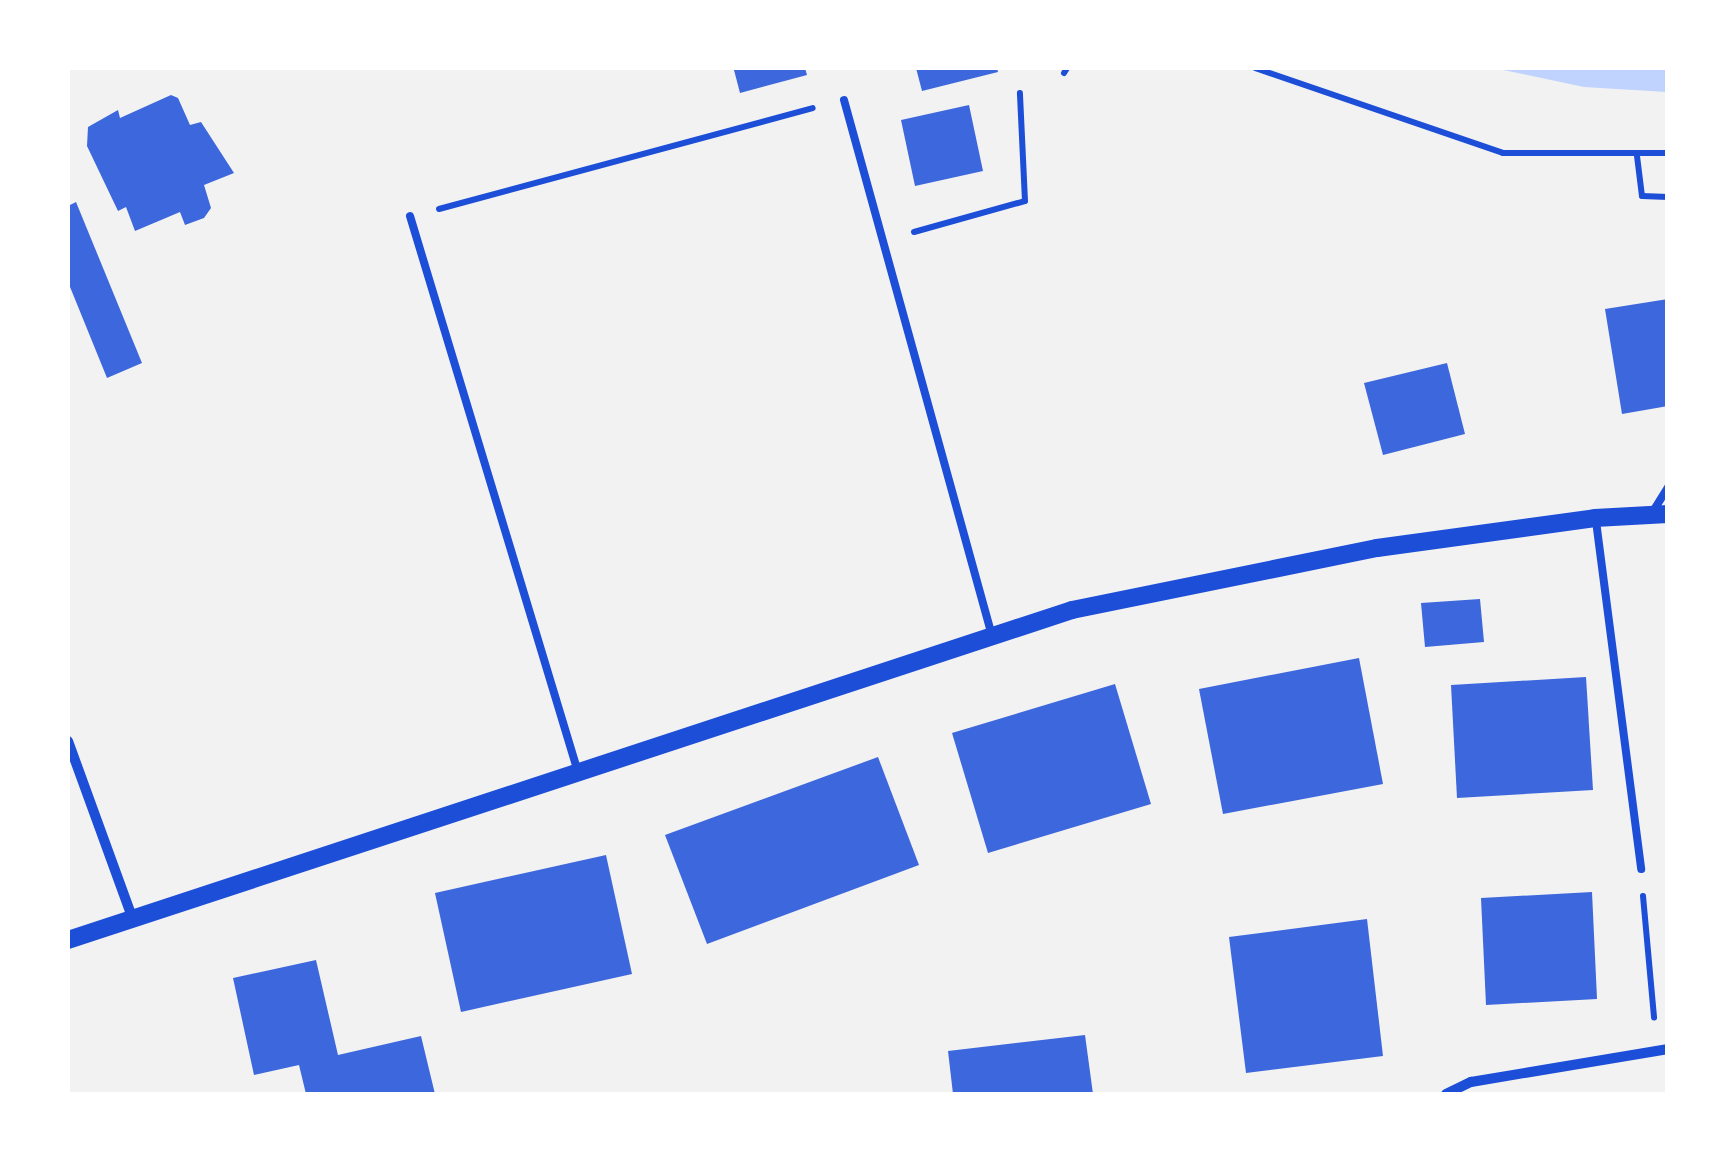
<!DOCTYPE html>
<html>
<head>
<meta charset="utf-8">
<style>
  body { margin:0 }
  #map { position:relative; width:1735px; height:1162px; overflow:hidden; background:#f2f2f2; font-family:Cabin,sans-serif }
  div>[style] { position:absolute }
  .water>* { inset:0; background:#bfd3fe }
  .building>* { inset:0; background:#3d67dc }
  .path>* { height:6px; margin:-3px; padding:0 3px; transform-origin:3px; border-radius:3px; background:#1d4ed8 }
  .service>* { height:8px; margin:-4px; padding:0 4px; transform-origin:4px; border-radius:4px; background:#1d4ed8 }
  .minor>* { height:10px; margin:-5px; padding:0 5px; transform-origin:5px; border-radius:5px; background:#1d4ed8 }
  .tertiary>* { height:18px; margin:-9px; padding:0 9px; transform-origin:9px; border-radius:9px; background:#1d4ed8 }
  span { translate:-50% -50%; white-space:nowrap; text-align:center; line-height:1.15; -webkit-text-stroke:10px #fff; paint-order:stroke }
  .frame { position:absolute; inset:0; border:70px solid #fff; pointer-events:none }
</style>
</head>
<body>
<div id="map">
  <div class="water">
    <div style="clip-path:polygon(1494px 68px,1667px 68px,1667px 92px,1584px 87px)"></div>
  </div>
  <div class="building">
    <div style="clip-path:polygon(746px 68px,805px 68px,807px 75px,740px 93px,734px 70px)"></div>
    <div style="clip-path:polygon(916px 68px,997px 68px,998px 72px,922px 91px)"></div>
    <div style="clip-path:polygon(171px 95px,178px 98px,190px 125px,201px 122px,234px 173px,204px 185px,211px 208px,204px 218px,185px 225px,180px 212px,135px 231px,126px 207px,118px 211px,87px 146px,88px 127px,118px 110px,120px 118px)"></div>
    <div style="clip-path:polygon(969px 105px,983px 171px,915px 186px,901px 120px)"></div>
    <div style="clip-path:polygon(76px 202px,142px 363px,107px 378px,68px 282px,68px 206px)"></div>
    <div style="clip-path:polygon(1668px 299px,1668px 406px,1622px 414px,1605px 309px)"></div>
    <div style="clip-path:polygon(1447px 363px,1465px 434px,1383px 455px,1364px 383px)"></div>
    <div style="clip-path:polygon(1480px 599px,1484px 642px,1425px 647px,1421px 603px)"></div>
    <div style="clip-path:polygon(1359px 658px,1383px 784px,1223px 814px,1199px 689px)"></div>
    <div style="clip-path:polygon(1586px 677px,1593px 790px,1457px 798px,1451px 685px)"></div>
    <div style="clip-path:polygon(1115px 684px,1151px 804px,988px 853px,952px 733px)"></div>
    <div style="clip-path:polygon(878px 757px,919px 865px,707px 944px,665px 835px)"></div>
    <div style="clip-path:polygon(606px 855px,632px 974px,461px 1012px,435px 893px)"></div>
    <div style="clip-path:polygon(1592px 892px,1597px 999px,1486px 1005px,1481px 898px)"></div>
    <div style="clip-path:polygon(1367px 919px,1383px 1056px,1246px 1073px,1229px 937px)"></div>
    <div style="clip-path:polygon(316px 960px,338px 1055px,421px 1036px,435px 1094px,306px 1094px,299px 1065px,254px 1075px,233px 978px)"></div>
    <div style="clip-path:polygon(1085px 1035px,1093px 1094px,953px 1094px,948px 1051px)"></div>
  </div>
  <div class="path">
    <div style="left:1255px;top:68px;width:262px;rotate:18.9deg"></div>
    <div style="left:1503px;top:153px;width:165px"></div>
    <div style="left:1064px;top:73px;width:6px;rotate:-59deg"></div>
    <div style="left:1637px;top:156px;width:40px;rotate:82.9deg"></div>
    <div style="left:1642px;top:196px;width:26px;rotate:2deg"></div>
    <div style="left:439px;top:209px;width:387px;rotate:-15.1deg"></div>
    <div style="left:914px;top:232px;width:115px;rotate:-15.6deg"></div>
    <div style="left:1025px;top:201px;width:108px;rotate:-92.7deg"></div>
    <div style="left:1643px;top:896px;width:122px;rotate:84.8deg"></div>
  </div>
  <div class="service">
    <div style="left:844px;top:100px;width:556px;rotate:74.56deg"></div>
    <div style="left:410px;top:216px;width:581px;rotate:73.19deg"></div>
    <div style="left:1652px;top:513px;width:31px;rotate:-58deg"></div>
    <div style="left:1596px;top:521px;width:351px;rotate:82.6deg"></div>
  </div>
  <div class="minor">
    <div style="left:68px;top:741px;width:187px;rotate:70deg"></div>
    <div style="left:1446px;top:1094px;width:28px;rotate:-26deg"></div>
    <div style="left:1471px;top:1082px;width:200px;rotate:-9.5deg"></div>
  </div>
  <div class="tertiary">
    <div style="left:68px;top:940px;width:1057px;rotate:-18.19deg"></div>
    <div style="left:1072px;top:610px;width:311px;rotate:-11.5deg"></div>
    <div style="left:1377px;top:548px;width:220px;rotate:-7.8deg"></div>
    <div style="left:1595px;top:518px;width:73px;rotate:-3.1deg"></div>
  </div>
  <div class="frame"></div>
</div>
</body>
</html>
